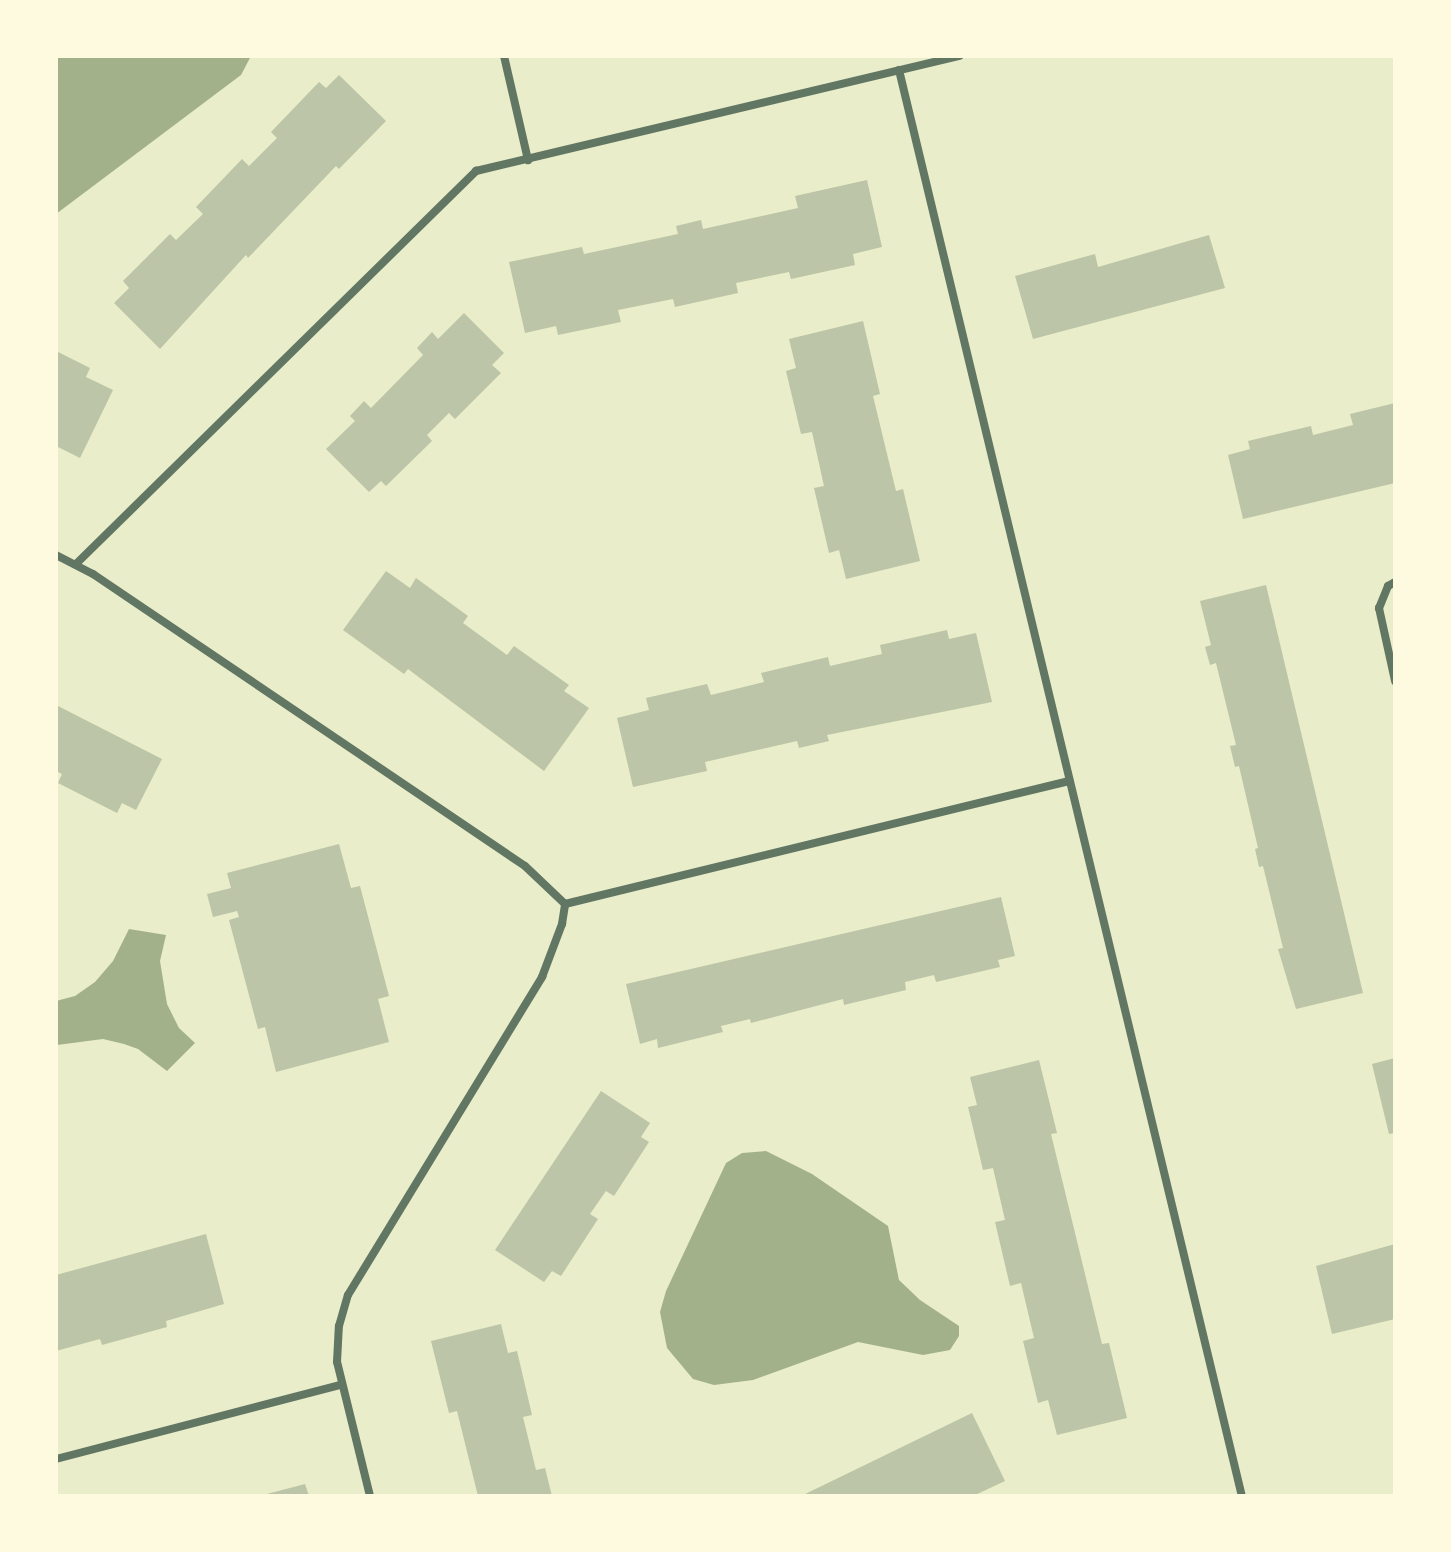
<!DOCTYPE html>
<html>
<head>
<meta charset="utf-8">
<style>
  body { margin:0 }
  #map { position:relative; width:1451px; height:1552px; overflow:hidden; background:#e9edc9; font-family:Rubik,sans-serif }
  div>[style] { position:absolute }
  .water>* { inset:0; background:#a3b18a }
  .building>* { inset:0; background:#bcc5a7 }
  .minor>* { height:8px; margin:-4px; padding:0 4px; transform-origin:4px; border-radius:4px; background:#617663 }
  span { translate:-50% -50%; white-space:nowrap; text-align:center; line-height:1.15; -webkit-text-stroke:6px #fefae0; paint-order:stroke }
  .frame { position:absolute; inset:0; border:58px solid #fefae0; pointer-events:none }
</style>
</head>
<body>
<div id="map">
  <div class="water">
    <div style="clip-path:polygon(56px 56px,251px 56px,241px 75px,56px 214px)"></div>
    <div style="clip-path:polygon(129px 929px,166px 935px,160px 961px,167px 1004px,179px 1028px,195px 1043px,167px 1071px,138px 1049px,124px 1044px,103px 1039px,57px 1045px,56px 1001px,75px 996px,95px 982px,113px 961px)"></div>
    <div style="clip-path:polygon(766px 1151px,812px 1174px,888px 1226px,899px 1280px,920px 1300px,959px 1326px,959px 1336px,950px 1350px,923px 1355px,858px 1342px,753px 1380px,714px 1385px,693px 1379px,667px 1348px,660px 1312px,666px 1291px,726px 1163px,742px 1153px)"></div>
  </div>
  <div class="building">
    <div style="clip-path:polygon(339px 75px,386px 121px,339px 169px,336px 166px,248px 258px,246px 255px,160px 349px,114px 303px,129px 288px,123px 281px,170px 234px,176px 240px,203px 214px,196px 207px,242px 159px,249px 166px,277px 138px,271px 132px,319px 82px,326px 88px)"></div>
    <div style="clip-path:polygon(867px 180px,882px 247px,853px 254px,855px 265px,791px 279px,789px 272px,736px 283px,738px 293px,675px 307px,673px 299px,618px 310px,621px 322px,558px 335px,556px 326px,525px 333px,509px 262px,582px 247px,584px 254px,678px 234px,676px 226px,701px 220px,703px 229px,798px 208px,795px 196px)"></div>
    <div style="clip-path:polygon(1209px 235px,1225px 288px,1033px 339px,1015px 276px,1095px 254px,1098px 267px)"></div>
    <div style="clip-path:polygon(464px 313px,504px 353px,492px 365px,501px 373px,455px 419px,449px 413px,427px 435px,432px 441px,386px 486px,381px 481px,369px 492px,326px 449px,355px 421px,350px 416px,364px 401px,371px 408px,423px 355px,417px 348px,432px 332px,438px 339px)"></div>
    <div style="clip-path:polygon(863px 321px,880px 394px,873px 396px,896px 491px,903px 489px,920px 561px,846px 579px,839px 550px,829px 553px,814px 488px,824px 486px,812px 432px,801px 434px,786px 371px,796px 368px,789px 339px)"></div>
    <div style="clip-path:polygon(56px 351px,90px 368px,86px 377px,113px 390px,80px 458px,56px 446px)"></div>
    <div style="clip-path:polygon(1395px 403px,1395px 483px,1243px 519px,1228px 455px,1250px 449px,1248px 441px,1311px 426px,1313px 435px,1353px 425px,1350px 414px)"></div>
    <div style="clip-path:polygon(386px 571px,410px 588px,416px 578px,468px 616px,463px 623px,507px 655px,514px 646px,569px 685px,564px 691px,589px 708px,544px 771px,408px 669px,404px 674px,343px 630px)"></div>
    <div style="clip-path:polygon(1266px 585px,1363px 993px,1296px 1009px,1278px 949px,1283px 948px,1263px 866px,1259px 867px,1255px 849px,1258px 848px,1239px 766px,1235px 767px,1230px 746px,1236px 745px,1216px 663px,1210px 665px,1205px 647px,1211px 645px,1200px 601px)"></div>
    <div style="clip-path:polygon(947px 630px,949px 639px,976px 633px,992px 702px,827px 735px,829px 741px,799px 748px,797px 741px,705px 762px,707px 771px,633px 787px,617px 718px,649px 710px,646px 698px,707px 684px,711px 695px,764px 682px,761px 673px,828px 657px,830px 666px,882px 654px,880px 645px)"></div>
    <div style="clip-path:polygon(56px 705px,162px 759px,136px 810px,122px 803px,117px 813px,58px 783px,62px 774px,56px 771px)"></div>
    <div style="clip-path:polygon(339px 844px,351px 888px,360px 886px,389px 996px,378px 999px,389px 1042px,276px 1072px,265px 1027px,258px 1029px,229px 920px,239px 917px,237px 911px,213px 917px,207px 894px,231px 888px,227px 873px)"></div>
    <div style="clip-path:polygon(1001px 897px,1015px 956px,998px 960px,1000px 967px,936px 982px,934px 975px,905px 982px,906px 990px,844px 1005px,843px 999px,751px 1023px,750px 1019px,721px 1026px,723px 1032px,658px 1048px,657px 1039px,640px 1044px,626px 984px)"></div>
    <div style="clip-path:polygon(1395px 1058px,1395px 1133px,1389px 1134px,1372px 1064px)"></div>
    <div style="clip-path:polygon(1039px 1060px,1057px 1133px,1051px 1134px,1102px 1344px,1109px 1343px,1127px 1418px,1057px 1435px,1048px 1400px,1038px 1403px,1023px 1341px,1034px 1338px,1021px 1283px,1010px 1286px,995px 1222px,1005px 1220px,993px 1168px,983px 1170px,968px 1107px,977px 1105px,970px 1077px)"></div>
    <div style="clip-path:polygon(601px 1091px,650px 1123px,641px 1137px,649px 1142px,614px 1196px,606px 1191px,590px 1214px,598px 1219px,561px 1276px,552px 1271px,544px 1282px,495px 1250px)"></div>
    <div style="clip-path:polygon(206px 1234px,224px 1304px,166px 1321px,167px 1327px,102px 1345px,100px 1339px,56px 1351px,56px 1275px)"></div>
    <div style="clip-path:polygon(1395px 1244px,1395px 1319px,1332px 1334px,1316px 1266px)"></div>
    <div style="clip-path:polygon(501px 1324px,508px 1353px,517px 1351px,532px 1415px,523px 1417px,536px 1470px,545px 1468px,552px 1496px,478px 1496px,457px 1411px,449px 1413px,431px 1341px)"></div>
    <div style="clip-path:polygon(972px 1413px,1005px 1481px,973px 1496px,801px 1496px)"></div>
    <div style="clip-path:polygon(305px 1484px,309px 1496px,263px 1496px,263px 1495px)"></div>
  </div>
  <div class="minor">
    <div style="left:504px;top:56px;width:107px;rotate:77deg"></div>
    <div style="left:899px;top:70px;width:1467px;rotate:76.48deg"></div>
    <div style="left:56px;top:555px;width:42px;rotate:27.2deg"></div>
    <div style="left:93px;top:574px;width:521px;rotate:34.06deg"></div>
    <div style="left:525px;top:866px;width:55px;rotate:43.5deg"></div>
    <div style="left:76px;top:564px;width:561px;rotate:-44.49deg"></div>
    <div style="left:476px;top:171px;width:497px;rotate:-13.4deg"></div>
    <div style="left:1395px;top:582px;width:8px;rotate:150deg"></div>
    <div style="left:1388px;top:586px;width:24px;rotate:112deg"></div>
    <div style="left:1379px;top:608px;width:75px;rotate:77.6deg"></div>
    <div style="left:565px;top:904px;width:519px;rotate:-13.71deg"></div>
    <div style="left:56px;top:1459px;width:294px;rotate:-14.6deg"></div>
    <div style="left:370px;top:1496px;width:138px;rotate:-103.8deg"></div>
    <div style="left:337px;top:1362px;width:36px;rotate:-87deg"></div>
    <div style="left:339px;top:1326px;width:32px;rotate:-74deg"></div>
    <div style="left:348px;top:1295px;width:373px;rotate:-58.6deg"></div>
    <div style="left:542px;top:977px;width:57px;rotate:-69.3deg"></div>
    <div style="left:562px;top:924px;width:20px;rotate:-81deg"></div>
  </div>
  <div class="frame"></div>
</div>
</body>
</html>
